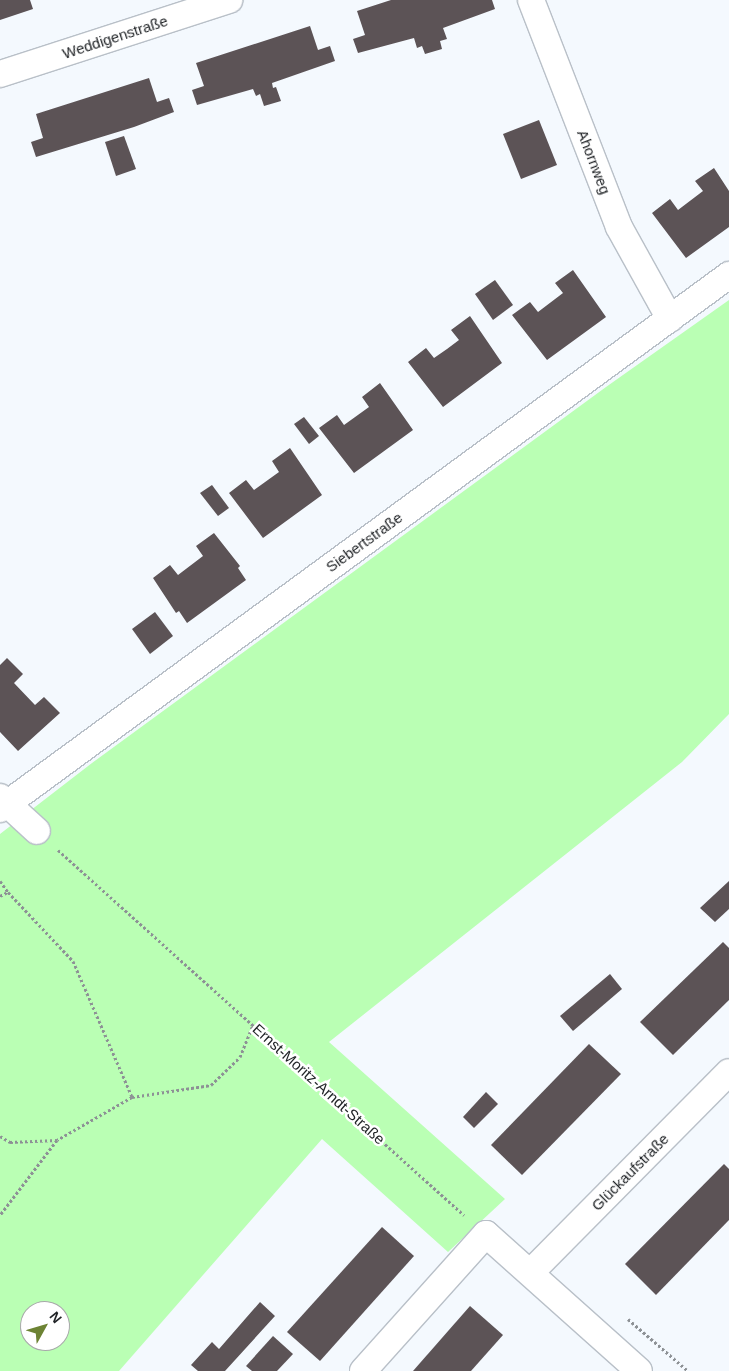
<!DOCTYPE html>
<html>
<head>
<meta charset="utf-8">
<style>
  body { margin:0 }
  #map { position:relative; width:729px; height:1371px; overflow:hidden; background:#f4f9fe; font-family:Arial,sans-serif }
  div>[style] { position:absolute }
  .green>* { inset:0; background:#baffb4 }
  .building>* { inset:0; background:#5c5356 }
  .path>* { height:3px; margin-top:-1.5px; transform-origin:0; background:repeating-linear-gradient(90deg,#8d9195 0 2.5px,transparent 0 5px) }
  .roads { filter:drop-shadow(1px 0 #b9c0c8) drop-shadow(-1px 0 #b9c0c8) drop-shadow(0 1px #b9c0c8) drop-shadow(0 -1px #b9c0c8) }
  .minor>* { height:26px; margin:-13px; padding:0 13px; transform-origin:13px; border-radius:13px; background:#fff }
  span { translate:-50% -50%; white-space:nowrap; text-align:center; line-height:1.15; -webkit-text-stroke:5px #fff; paint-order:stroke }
  .street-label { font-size:15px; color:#222528 }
  .north { position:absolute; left:20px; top:1301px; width:50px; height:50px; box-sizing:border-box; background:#fff; border:1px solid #a7a8a9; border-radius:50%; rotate:51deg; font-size:14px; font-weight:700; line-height:20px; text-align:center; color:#222528 }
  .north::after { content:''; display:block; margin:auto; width:18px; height:22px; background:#6d8334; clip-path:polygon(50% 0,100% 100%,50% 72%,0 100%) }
</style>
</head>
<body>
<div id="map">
  <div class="green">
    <div style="clip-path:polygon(evenodd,729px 300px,729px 714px,682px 762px,329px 1042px,505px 1199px,448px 1252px,322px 1139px,119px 1371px,0 1371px,0 834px,92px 763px,606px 387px,729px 300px,30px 1311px,60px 1311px,60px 1341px,30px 1341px,30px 1311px)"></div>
  </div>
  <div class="building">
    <div style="clip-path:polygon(0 0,30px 0,33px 9px,0 20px)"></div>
    <div style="clip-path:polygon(391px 0,492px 0,495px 9px,443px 28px,447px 39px,440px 41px,442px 49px,425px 54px,422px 46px,417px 48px,414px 38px,358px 53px,353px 39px,365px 35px,357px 11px)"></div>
    <div style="clip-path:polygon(310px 26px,318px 50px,330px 46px,335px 61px,272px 83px,273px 88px,276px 87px,281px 101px,264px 106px,260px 94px,256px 96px,253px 89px,197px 105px,192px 90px,204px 86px,196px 63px)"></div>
    <div style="clip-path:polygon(149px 78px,157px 102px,169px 98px,174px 112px,134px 127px,36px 157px,31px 142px,43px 138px,36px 114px)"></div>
    <div style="clip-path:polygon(539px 120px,557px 165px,521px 179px,503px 134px)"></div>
    <div style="clip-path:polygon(124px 136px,136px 169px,116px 176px,105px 142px)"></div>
    <div style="clip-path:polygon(714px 168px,729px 191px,729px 227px,686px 258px,652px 213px,670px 199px,678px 210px,703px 191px,695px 181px)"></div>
    <div style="clip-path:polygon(573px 270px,606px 317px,547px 360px,512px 315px,530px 302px,538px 312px,563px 293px,555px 283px)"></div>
    <div style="clip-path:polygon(495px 280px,513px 305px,493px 320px,475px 294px)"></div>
    <div style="clip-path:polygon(470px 316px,502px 363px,443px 407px,408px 362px,426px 348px,434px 358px,447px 349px,459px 340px,451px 330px)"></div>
    <div style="clip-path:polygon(380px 383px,413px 430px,354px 473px,319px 428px,337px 415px,344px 425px,369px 407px,362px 397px)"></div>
    <div style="clip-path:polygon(304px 417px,319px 436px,309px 444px,294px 424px)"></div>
    <div style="clip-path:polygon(290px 448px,322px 495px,263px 538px,229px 493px,246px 480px,254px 490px,279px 472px,272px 461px)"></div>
    <div style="clip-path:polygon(212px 485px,229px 508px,218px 516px,200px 493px)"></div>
    <div style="clip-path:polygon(214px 533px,240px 566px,238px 568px,246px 580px,187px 623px,179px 611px,176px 613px,153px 578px,170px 565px,178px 575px,203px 556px,196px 546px)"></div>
    <div style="clip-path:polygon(155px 612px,173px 636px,150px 654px,132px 629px)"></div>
    <div style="clip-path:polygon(7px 658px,23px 674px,14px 683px,35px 705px,44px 697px,60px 713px,18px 751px,0 732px,0 665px)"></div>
    <div style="clip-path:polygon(729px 881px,729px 909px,715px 922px,700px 908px)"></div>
    <div style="clip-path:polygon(723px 942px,729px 948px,729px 1000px,673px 1055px,640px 1022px)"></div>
    <div style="clip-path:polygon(610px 974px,622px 989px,573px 1031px,560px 1016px)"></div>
    <div style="clip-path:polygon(589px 1044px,621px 1074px,522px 1175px,491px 1145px)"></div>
    <div style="clip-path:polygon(486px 1092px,498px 1104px,474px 1128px,463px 1117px)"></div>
    <div style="clip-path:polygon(724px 1164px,729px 1169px,729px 1220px,656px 1295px,625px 1264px)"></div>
    <div style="clip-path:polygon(382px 1227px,414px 1256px,320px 1361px,287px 1332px)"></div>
    <div style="clip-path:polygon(260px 1302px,275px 1316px,225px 1371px,198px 1371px,191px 1365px,212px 1342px,219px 1349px)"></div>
    <div style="clip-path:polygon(470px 1306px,503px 1335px,471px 1371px,413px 1371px)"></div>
    <div style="clip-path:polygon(273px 1336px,293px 1354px,277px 1371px,252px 1371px,246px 1366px)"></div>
  </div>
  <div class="path">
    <div style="left:58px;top:850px;width:546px;rotate:41.96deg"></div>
    <div style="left:0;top:881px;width:14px;rotate:54deg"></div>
    <div style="left:8px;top:892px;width:95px;rotate:46.7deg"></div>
    <div style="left:73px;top:961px;width:148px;rotate:66.5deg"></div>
    <div style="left:132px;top:1097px;width:86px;rotate:150.2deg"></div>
    <div style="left:0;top:896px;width:9px;rotate:-27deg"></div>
    <div style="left:132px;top:1097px;width:80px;rotate:-8.6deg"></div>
    <div style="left:211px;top:1085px;width:40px;rotate:-44deg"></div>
    <div style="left:240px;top:1057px;width:35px;rotate:-68deg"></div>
    <div style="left:0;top:1136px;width:12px;rotate:31deg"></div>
    <div style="left:10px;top:1142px;width:47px;rotate:-2.4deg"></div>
    <div style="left:57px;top:1140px;width:94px;rotate:127.2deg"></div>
    <div style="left:628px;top:1319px;width:79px;rotate:40.9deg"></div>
  </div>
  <div class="roads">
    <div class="minor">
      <div style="left:531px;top:0;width:243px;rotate:68.8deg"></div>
      <div style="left:619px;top:227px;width:105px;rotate:61deg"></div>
      <div style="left:0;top:74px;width:241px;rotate:-17.9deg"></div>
      <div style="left:0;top:797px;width:50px;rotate:42.6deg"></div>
      <div style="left:0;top:809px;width:904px;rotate:-36.22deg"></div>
      <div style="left:531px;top:1272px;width:281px;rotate:-45.3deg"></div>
      <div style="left:363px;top:1371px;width:184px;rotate:-48.1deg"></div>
      <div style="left:486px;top:1234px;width:205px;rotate:41.8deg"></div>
    </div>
  </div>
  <div class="street-label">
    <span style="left:115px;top:37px;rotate:-18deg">Weddigenstraße</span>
    <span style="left:594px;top:162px;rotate:69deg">Ahornweg</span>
    <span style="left:364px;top:542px;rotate:-36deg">Siebertstraße</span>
    <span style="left:319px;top:1084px;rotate:42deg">Ernst-Moritz-Arndt-Straße</span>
    <span style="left:630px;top:1172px;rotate:-45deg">Glückaufstraße</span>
  </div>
  <div class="north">N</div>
</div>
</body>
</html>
